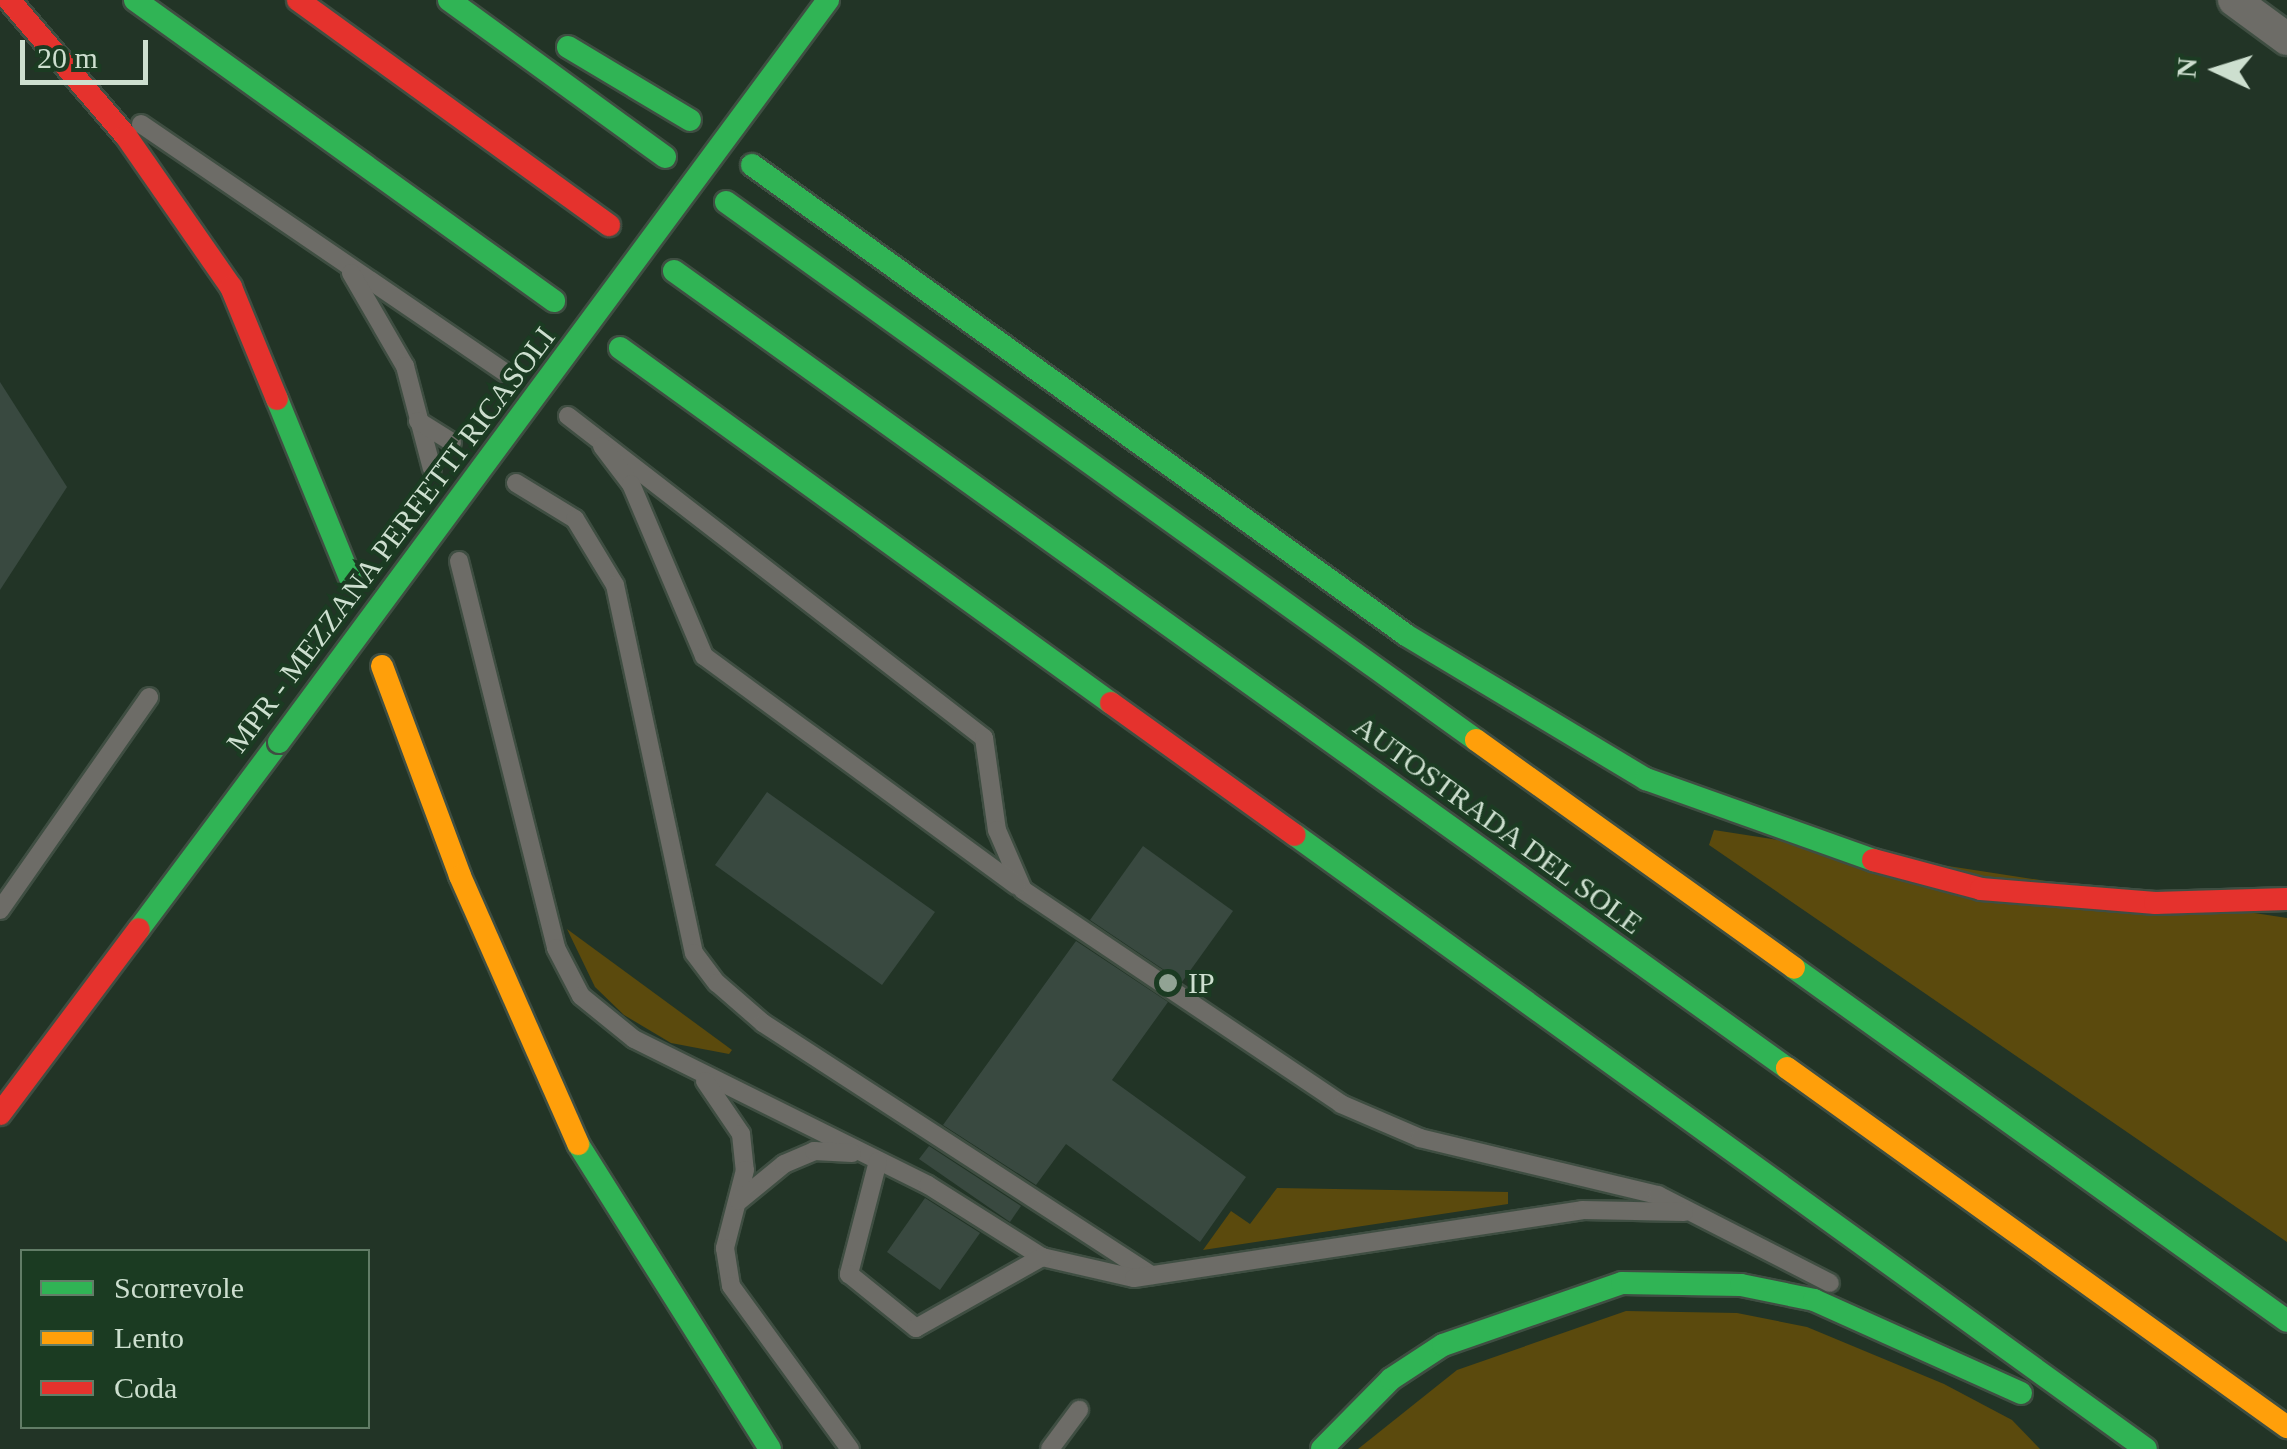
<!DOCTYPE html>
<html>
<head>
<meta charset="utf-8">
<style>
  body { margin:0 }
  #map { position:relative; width:2287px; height:1449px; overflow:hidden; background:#223426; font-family:Georgia,serif }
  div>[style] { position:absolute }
  .green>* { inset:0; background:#5b4a0d }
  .building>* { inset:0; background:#394940 }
  .roads { filter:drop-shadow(2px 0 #3f4e42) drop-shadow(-2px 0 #3f4e42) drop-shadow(0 2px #3f4e42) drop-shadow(0 -2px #3f4e42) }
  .lane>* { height:18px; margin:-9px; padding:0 9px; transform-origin:9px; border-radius:9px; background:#6d6c67 }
  .street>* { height:32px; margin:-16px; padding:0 16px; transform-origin:16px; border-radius:16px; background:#6d6c67 }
  .fast>* { height:22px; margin:-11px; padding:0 11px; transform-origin:11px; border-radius:11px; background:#30b455 }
  .slow>* { height:22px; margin:-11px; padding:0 11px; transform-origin:11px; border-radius:11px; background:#ff9f0a }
  .jam>* { height:22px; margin:-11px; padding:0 11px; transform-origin:11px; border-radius:11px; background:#e5322d }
  .bridges { filter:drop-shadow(2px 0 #3f4e42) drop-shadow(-2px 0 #3f4e42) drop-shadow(0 2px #3f4e42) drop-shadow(0 -2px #3f4e42) }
  .fast-bridge>* { height:22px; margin:-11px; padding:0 11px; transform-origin:11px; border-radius:11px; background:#30b455 }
  .dots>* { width:28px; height:28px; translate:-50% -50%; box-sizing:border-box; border:5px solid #1b3b22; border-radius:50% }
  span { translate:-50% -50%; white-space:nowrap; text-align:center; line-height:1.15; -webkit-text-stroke:8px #1b3b22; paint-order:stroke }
  .street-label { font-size:30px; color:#cddfcf }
  .poi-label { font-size:30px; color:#cddfcf }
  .left { translate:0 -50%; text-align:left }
  .legend { position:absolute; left:20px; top:1249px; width:350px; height:180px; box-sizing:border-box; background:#1b3b22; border:2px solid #627d67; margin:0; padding:12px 18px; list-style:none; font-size:30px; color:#cddfcf }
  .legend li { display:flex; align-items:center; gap:20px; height:50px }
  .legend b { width:50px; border:2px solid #627d67 }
  .north { position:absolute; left:2167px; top:20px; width:100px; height:100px; -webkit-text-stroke:8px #1b3b22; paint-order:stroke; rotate:274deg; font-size:28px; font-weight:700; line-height:40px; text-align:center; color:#cddfcf }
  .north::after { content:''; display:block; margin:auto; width:35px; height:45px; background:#cddfcf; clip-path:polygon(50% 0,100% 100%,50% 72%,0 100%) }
  .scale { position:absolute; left:20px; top:40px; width:128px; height:45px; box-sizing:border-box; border:5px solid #cddfcf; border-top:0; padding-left:12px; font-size:30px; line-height:35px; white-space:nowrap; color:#cddfcf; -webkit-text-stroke:8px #1b3b22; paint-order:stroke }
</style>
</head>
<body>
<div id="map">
  <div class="green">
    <div style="clip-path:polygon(1714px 830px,2287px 918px,2287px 1242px,1709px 845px)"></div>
    <div style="clip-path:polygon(567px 929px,732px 1050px,729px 1054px,671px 1043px,624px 1015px,595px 987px)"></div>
    <div style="clip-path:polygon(1277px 1188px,1508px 1192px,1508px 1204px,1203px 1250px,1231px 1211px,1250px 1224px)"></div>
    <div style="clip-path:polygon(1626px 1311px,1737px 1313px,1807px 1327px,1944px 1384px,2012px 1420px,2040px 1449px,1358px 1449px,1457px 1370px)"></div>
  </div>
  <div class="building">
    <div style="clip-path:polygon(0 382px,67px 487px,0 590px)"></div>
    <div style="clip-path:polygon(767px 792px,935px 912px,882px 985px,715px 865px)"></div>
    <div style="clip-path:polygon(1143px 846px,1233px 911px,1182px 982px,1090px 920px)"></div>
    <div style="clip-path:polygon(1076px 941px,1168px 1002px,1112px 1080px,1246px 1177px,1200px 1242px,1066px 1144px,1036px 1185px,943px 1125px)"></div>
    <div style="clip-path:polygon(929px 1146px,1021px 1206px,1010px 1222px,919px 1159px)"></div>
    <div style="clip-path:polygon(925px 1198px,980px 1233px,940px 1290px,887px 1252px)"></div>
  </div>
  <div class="roads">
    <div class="lane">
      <div style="left:141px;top:124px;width:440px;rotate:34.3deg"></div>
      <div style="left:351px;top:273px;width:108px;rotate:59.9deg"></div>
      <div style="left:405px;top:366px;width:106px;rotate:75.3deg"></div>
      <div style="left:568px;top:416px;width:526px;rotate:37.74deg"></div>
      <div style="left:984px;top:738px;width:93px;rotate:82deg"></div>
      <div style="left:997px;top:830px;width:65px;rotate:66.6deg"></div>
      <div style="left:1023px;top:890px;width:383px;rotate:33.9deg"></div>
      <div style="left:1341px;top:1104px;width:86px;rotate:23.3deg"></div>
      <div style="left:1420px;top:1138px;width:245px;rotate:13.5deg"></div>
      <div style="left:1658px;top:1195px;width:193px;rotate:27.1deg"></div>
      <div style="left:418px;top:421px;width:40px;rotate:32deg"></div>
      <div style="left:602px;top:446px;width:48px;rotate:52.7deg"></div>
      <div style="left:631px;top:484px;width:187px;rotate:67deg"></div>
      <div style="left:704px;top:656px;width:388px;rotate:36.3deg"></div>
      <div style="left:516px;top:483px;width:69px;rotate:31.4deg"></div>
      <div style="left:575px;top:519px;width:77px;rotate:58.8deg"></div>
      <div style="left:615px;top:585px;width:376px;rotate:77.9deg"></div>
      <div style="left:694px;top:953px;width:38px;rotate:53deg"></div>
      <div style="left:717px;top:983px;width:61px;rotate:41deg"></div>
      <div style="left:763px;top:1023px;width:463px;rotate:33deg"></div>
      <div style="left:459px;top:561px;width:399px;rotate:75.9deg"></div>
      <div style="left:556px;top:948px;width:54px;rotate:62.5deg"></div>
      <div style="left:581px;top:996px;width:68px;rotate:39.1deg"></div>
      <div style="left:634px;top:1039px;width:328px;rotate:26.4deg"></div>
      <div style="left:928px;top:1185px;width:135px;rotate:32.3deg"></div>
      <div style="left:1042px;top:1257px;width:94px;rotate:12.9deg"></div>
      <div style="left:1134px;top:1278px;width:453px;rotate:-8.6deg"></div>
      <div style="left:1582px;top:1210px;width:102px;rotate:1.1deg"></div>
      <div style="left:0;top:910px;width:260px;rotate:-55deg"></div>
      <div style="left:705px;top:1081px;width:64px;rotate:55.8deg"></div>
      <div style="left:741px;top:1134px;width:36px;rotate:84deg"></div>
      <div style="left:745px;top:1170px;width:81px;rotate:104.4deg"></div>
      <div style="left:725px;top:1248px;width:38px;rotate:81deg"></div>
      <div style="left:731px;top:1286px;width:202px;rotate:53.9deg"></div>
      <div style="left:878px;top:1161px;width:117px;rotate:104.4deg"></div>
      <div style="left:849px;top:1274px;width:86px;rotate:38.9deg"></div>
      <div style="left:916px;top:1328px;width:145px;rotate:-29.4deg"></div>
      <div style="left:739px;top:1201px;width:58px;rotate:-39.4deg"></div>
      <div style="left:784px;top:1164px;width:33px;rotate:-23deg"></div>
      <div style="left:814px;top:1151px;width:38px;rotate:3deg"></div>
      <div style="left:1050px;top:1449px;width:49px;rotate:-53.4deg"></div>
    </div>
    <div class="street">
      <div style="left:2234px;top:0;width:66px;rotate:36.3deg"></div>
    </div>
    <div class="fast">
      <div style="left:135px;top:0;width:516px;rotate:35.69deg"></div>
      <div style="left:449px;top:0;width:267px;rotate:36deg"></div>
      <div style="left:568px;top:47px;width:142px;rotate:30.9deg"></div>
      <div style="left:752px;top:165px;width:805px;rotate:35.7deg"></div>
      <div style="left:1406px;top:635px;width:280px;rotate:31deg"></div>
      <div style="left:1646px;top:779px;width:241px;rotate:19.6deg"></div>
      <div style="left:726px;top:202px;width:923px;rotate:35.65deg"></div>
      <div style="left:674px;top:271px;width:1369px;rotate:35.61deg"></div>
      <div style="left:620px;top:348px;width:606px;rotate:35.87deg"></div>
      <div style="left:277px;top:399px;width:193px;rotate:67.8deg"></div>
      <div style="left:1295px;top:835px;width:1049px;rotate:35.81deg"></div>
      <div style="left:139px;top:929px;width:234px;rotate:-53.2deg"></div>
      <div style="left:1794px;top:968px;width:606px;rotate:35.6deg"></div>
      <div style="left:578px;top:1144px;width:360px;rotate:57.8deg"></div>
      <div style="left:1322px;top:1449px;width:98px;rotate:-45.4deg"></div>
      <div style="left:1391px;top:1379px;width:62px;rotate:-33.2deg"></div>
      <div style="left:1443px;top:1345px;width:189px;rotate:-19.1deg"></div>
      <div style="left:1622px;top:1283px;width:119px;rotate:1deg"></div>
      <div style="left:1741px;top:1285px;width:75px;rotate:11.6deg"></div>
      <div style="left:1814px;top:1300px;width:227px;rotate:24.2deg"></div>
    </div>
    <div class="slow">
      <div style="left:382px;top:666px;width:224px;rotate:69.6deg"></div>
      <div style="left:460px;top:876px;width:293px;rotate:66.2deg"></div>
      <div style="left:1476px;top:740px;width:391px;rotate:35.6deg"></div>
      <div style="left:1787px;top:1068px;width:616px;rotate:35.68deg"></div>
    </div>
    <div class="jam">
      <div style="left:9px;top:0;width:179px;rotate:49.3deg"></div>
      <div style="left:126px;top:136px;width:184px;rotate:55.2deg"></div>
      <div style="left:231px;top:287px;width:121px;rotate:67.7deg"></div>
      <div style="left:298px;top:0;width:384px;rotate:35.9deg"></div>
      <div style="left:1111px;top:703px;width:226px;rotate:35.7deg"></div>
      <div style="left:1873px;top:860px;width:112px;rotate:15deg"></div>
      <div style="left:1981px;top:889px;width:175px;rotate:4.6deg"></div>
      <div style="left:2155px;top:903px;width:132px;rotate:-1.7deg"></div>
      <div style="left:0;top:1114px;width:231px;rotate:-53.1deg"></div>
    </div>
  </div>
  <div class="bridges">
    <div class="fast-bridge">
      <div style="left:279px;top:742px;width:923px;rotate:-53.5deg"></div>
    </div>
  </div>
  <div class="dots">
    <div style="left:1168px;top:983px;background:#91a394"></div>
  </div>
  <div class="street-label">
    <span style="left:391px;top:540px;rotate:-53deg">MPR - MEZZANA PERFETTI RICASOLI</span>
    <span style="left:1498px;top:825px;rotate:36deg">AUTOSTRADA DEL SOLE</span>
  </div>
  <div class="poi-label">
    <span class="left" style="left:1188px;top:983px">IP</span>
  </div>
  <ul class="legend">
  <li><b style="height:12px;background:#30b455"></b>Scorrevole</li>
  <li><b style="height:12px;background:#ff9f0a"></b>Lento</li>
  <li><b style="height:12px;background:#e5322d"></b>Coda</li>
  </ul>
  <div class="north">N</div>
  <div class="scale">20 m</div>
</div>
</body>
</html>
